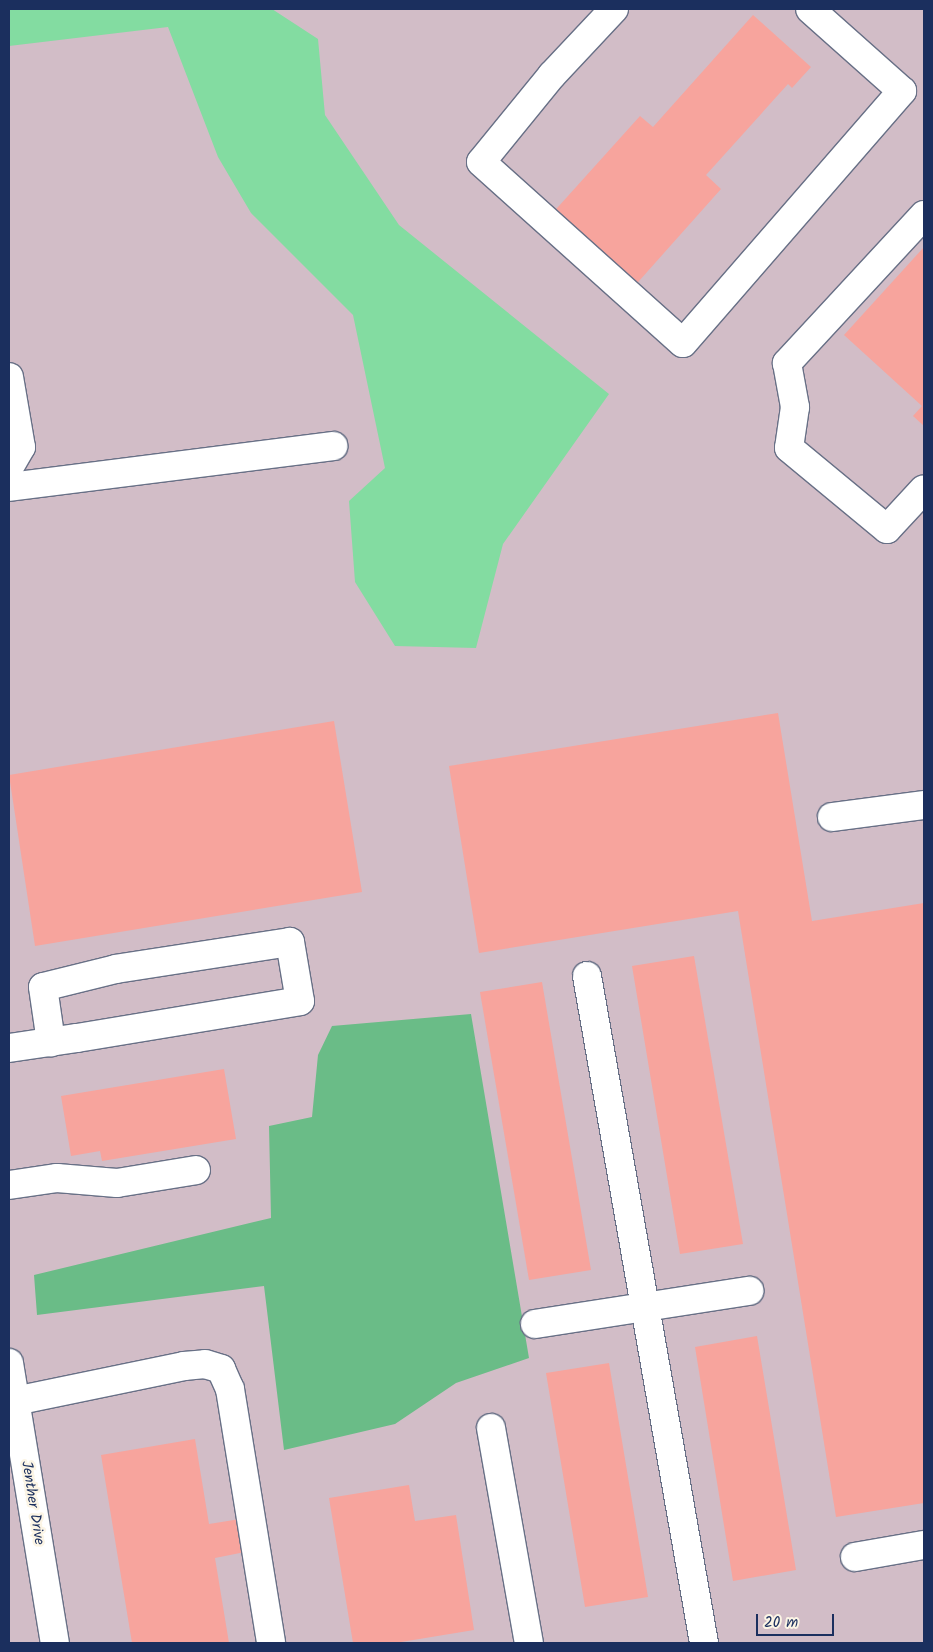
<!DOCTYPE html>
<html>
<head>
<meta charset="utf-8">
<style>
  body { margin:0 }
  #map { position:relative; width:933px; height:1652px; overflow:hidden; background:#f6e9cf; font-family:Kalam,sans-serif }
  div>[style] { position:absolute }
  .industrial>* { inset:0; background:#d2bdc7 }
  .green>* { inset:0; background:#83dca1 }
  .forest>* { inset:0; background:#6abc87 }
  .building>* { inset:0; background:#f7a49d }
  .roads { filter:drop-shadow(1px 0 #687086) drop-shadow(-1px 0 #687086) drop-shadow(0 1px #687086) drop-shadow(0 -1px #687086) }
  .minor>* { height:28px; margin:-14px; padding:0 14px; transform-origin:14px; border-radius:14px; background:#fff }
  span { translate:-50% -50%; white-space:nowrap; text-align:center; line-height:1.15; -webkit-text-stroke:5px #fcf5e5; paint-order:stroke }
  .street-label { font-size:15px; color:#1b2f5e }
  .frame { position:absolute; inset:0; border:10px solid #1b2f5e; pointer-events:none }
  .scale { position:absolute; left:756px; top:1614px; width:78px; height:22px; box-sizing:border-box; border:2px solid #1b2f5e; border-top:0; padding-left:6px; font-size:15px; line-height:18px; white-space:nowrap; color:#1b2f5e; -webkit-text-stroke:4px #fcf5e5; paint-order:stroke }
</style>
</head>
<body>
<div id="map">
  <div class="industrial">
    <div style="clip-path:polygon(9px 9px,924px 9px,924px 1643px,9px 1643px)"></div>
  </div>
  <div class="green">
    <div style="clip-path:polygon(9px 9px,272px 9px,318px 39px,325px 115px,399px 225px,609px 394px,503px 544px,476px 648px,395px 646px,355px 582px,349px 501px,385px 468px,353px 315px,251px 213px,218px 157px,168px 27px,9px 46px)"></div>
  </div>
  <div class="forest">
    <div style="clip-path:polygon(471px 1014px,529px 1358px,456px 1383px,395px 1424px,284px 1450px,264px 1286px,37px 1315px,34px 1275px,271px 1218px,269px 1126px,312px 1117px,318px 1055px,332px 1026px)"></div>
  </div>
  <div class="building">
    <div style="clip-path:polygon(753px 15px,811px 67px,792px 88px,788px 84px,706px 175px,721px 189px,631px 290px,549px 217px,640px 116px,653px 127px)"></div>
    <div style="clip-path:polygon(924px 247px,924px 426px,913px 416px,922px 406px,844px 335px)"></div>
    <div style="clip-path:polygon(778px 713px,812px 921px,924px 903px,924px 1503px,836px 1517px,738px 911px,479px 953px,449px 766px)"></div>
    <div style="clip-path:polygon(334px 721px,362px 892px,35px 946px,9px 775px)"></div>
    <div style="clip-path:polygon(694px 956px,743px 1244px,680px 1254px,632px 966px)"></div>
    <div style="clip-path:polygon(542px 982px,591px 1270px,529px 1280px,480px 992px)"></div>
    <div style="clip-path:polygon(224px 1069px,236px 1139px,102px 1161px,100px 1151px,71px 1156px,61px 1096px)"></div>
    <div style="clip-path:polygon(757px 1336px,796px 1570px,733px 1581px,695px 1347px)"></div>
    <div style="clip-path:polygon(609px 1363px,648px 1597px,585px 1607px,546px 1373px)"></div>
    <div style="clip-path:polygon(195px 1439px,209px 1524px,240px 1519px,245px 1552px,215px 1558px,229px 1643px,132px 1643px,101px 1455px)"></div>
    <div style="clip-path:polygon(409px 1485px,415px 1521px,456px 1515px,474px 1630px,395px 1643px,353px 1643px,329px 1498px)"></div>
  </div>
  <div class="roads">
    <div class="minor">
      <div style="left:614px;top:9px;width:91px;rotate:133.2deg"></div>
      <div style="left:552px;top:75px;width:112px;rotate:129.2deg"></div>
      <div style="left:481px;top:162px;width:271px;rotate:41.9deg"></div>
      <div style="left:683px;top:343px;width:334px;rotate:-49deg"></div>
      <div style="left:902px;top:91px;width:123px;rotate:-138.3deg"></div>
      <div style="left:924px;top:215px;width:202px;rotate:132.8deg"></div>
      <div style="left:787px;top:363px;width:45px;rotate:79.7deg"></div>
      <div style="left:795px;top:407px;width:41px;rotate:98.3deg"></div>
      <div style="left:789px;top:448px;width:127px;rotate:39.6deg"></div>
      <div style="left:887px;top:529px;width:54px;rotate:-47.2deg"></div>
      <div style="left:9px;top:377px;width:71px;rotate:80.3deg"></div>
      <div style="left:21px;top:447px;width:24px;rotate:120deg"></div>
      <div style="left:9px;top:487px;width:327px;rotate:-7.2deg"></div>
      <div style="left:832px;top:817px;width:93px;rotate:-7.4deg"></div>
      <div style="left:587px;top:976px;width:677px;rotate:80.05deg"></div>
      <div style="left:9px;top:1048px;width:69px;rotate:-8.4deg"></div>
      <div style="left:77px;top:1038px;width:226px;rotate:-9.4deg"></div>
      <div style="left:300px;top:1001px;width:60px;rotate:-99.6deg"></div>
      <div style="left:290px;top:942px;width:176px;rotate:171.2deg"></div>
      <div style="left:116px;top:969px;width:75px;rotate:166.1deg"></div>
      <div style="left:43px;top:987px;width:56px;rotate:81.7deg"></div>
      <div style="left:9px;top:1185px;width:49px;rotate:-8.3deg"></div>
      <div style="left:57px;top:1178px;width:60px;rotate:4.8deg"></div>
      <div style="left:117px;top:1183px;width:80px;rotate:-9.3deg"></div>
      <div style="left:535px;top:1324px;width:217px;rotate:-8.8deg"></div>
      <div style="left:9px;top:1363px;width:284px;rotate:80.7deg"></div>
      <div style="left:15px;top:1401px;width:173px;rotate:-11.7deg"></div>
      <div style="left:184px;top:1366px;width:21px;rotate:-5deg"></div>
      <div style="left:205px;top:1364px;width:17px;rotate:17deg"></div>
      <div style="left:221px;top:1369px;width:22px;rotate:66deg"></div>
      <div style="left:230px;top:1389px;width:257px;rotate:80.8deg"></div>
      <div style="left:491px;top:1428px;width:218px;rotate:80deg"></div>
      <div style="left:855px;top:1557px;width:70px;rotate:-9.9deg"></div>
    </div>
  </div>
  <div class="street-label">
    <span style="left:32px;top:1503px;rotate:81deg">Jenther Drive</span>
  </div>
  <div class="frame"></div>
  <div class="scale">20 m</div>
</div>
</body>
</html>
